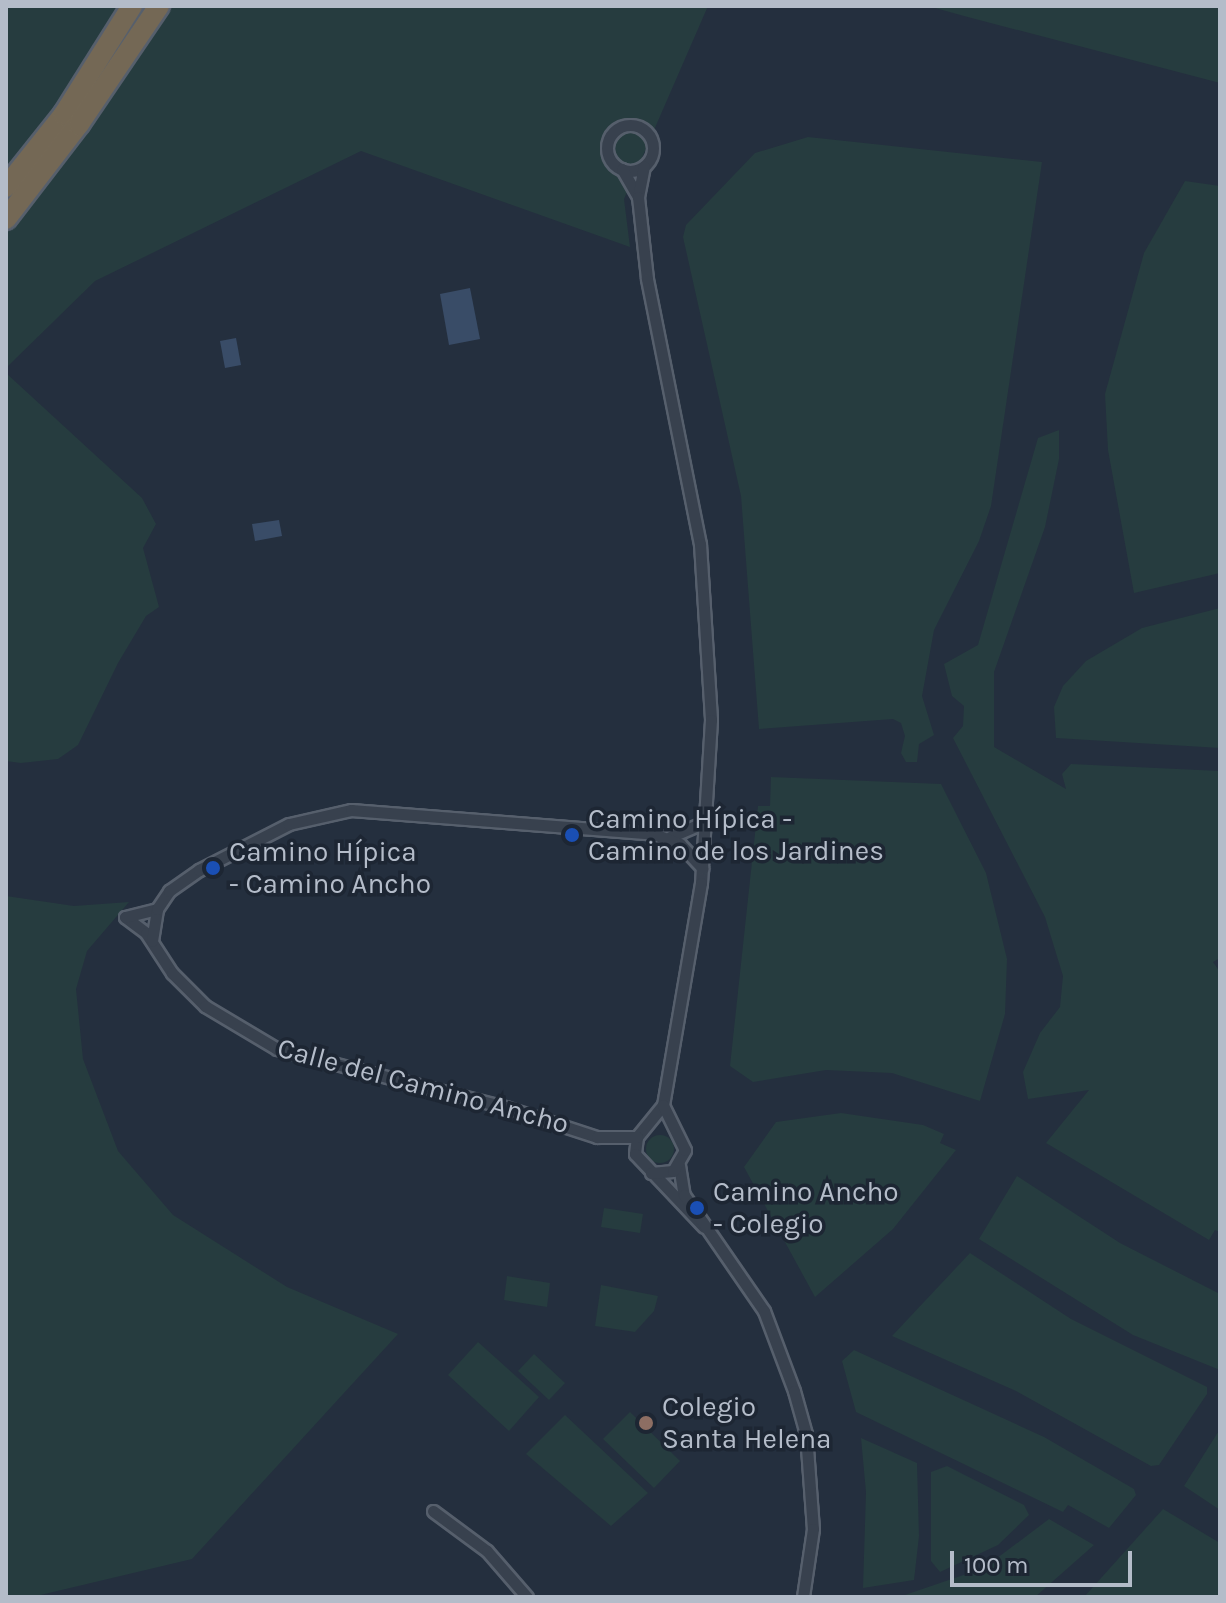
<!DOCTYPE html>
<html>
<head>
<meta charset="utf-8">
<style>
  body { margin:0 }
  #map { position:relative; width:1226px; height:1603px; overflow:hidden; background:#242f3e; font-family:Karla,sans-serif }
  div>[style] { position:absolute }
  .green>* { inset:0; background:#263c3f }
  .round { border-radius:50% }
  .water>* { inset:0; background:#394c67 }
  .roads { filter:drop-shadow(2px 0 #565f6c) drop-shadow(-2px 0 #565f6c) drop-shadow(0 2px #565f6c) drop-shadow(0 -2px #565f6c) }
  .street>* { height:11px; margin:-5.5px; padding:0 5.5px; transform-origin:5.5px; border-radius:5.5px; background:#38414e }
  .street>.ring { margin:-5.5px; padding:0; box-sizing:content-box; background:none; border:11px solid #38414e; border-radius:50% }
  .highway>* { height:20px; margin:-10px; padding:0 10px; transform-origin:10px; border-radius:10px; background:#746855 }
  .dots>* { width:22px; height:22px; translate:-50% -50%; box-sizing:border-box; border:4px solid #1d2633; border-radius:50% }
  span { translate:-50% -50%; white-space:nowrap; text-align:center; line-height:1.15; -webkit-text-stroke:7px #1d2633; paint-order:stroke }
  .poi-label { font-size:28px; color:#b4bcc9 }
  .left { translate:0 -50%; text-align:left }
  .street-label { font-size:28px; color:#b4bcc9 }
  .frame { position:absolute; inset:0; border:8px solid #b4bcc9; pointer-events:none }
  .scale { position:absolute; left:950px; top:1551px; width:182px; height:36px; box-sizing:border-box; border:4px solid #b4bcc9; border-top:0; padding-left:10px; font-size:24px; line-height:28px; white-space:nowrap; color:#b4bcc9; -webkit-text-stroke:6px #1d2633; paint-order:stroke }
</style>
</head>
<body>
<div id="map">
  <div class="green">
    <div style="clip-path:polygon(6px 6px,708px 6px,624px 199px,630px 247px,361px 151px,95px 281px,6px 368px)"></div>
    <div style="clip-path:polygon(928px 6px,1220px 6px,1220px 83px,964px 16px)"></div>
    <div style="clip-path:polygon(808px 137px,1042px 162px,991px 506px,979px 541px,934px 630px,922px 696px,934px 735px,919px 744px,917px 762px,906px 762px,901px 753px,905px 736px,901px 723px,893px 719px,759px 729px,741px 496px,683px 237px,686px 225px,755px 153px)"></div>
    <div style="clip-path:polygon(1185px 181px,1220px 186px,1220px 573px,1134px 593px,1108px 450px,1105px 394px,1144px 253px)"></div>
    <div style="clip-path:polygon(6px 373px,142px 498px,156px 524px,143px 548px,159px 607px,146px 616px,118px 663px,78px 745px,58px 759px,21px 763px,6px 761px)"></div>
    <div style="clip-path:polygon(1059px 430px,1059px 459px,1045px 527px,994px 672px,994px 747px,1066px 789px,1062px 774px,1071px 764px,1220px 771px,1220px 958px,1213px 962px,1220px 972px,1220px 1232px,1215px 1230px,1209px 1240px,1046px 1143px,1089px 1090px,1028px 1099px,1023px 1072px,1040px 1033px,1060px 1007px,1063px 976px,1045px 917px,953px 738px,963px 726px,964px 706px,952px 696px,944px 664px,978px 645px,1038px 438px)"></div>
    <div style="clip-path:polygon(1220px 608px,1220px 748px,1056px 738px,1054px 707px,1063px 686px,1086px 661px,1142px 628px)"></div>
    <div style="clip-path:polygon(771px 777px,941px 784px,986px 873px,1007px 959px,1005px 1014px,980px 1101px,892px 1073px,826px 1070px,753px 1082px,730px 1066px,758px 806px,770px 806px)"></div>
    <div style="clip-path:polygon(6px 896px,74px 906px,129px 902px,87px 951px,76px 989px,83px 1059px,118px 1151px,173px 1215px,287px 1287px,398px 1334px,192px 1559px,32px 1597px,6px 1597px)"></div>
    <div style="clip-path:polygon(841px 1113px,923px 1125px,944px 1134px,940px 1143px,956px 1150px,893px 1229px,815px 1297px,744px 1167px,776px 1122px)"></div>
    <div class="round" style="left:646px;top:1135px;width:28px;height:28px"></div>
    <div style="clip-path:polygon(1017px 1176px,1120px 1243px,1220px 1294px,1220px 1370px,1133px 1335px,979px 1239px)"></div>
    <div style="clip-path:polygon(604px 1208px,643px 1214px,640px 1233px,601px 1227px)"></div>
    <div style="clip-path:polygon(970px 1253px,1071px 1319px,1207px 1387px,1207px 1394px,1159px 1465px,1151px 1466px,1016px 1391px,892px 1336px)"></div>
    <div style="clip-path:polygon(507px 1276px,550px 1283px,547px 1307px,504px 1300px)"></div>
    <div style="clip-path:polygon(601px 1285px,658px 1296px,654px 1311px,635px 1332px,595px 1326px)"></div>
    <div style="clip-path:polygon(478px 1342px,539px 1397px,509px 1431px,448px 1375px)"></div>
    <div style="clip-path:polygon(854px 1350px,1044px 1437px,1134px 1489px,1136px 1495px,1109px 1528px,1068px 1505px,1063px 1512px,856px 1412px,842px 1361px)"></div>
    <div style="clip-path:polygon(534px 1354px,565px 1383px,549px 1400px,518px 1371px)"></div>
    <div style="clip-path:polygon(630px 1412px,680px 1461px,654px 1488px,603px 1439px)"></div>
    <div style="clip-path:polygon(565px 1415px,648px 1493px,611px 1526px,526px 1454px)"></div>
    <div style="clip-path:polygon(1220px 1429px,1220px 1510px,1184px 1486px)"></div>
    <div style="clip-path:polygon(861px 1438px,917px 1463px,919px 1536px,914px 1580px,863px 1588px,866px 1492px)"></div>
    <div style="clip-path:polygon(947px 1466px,1024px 1505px,1029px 1515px,998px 1545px,940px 1572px,931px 1561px,931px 1472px)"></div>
    <div style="clip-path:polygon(1163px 1509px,1220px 1543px,1220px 1597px,1084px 1597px)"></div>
    <div style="clip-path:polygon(1049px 1519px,1094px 1545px,1035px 1597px,899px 1597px,984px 1568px)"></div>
  </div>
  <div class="water">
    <div style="clip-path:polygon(470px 288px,480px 339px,449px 345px,440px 294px)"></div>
    <div style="clip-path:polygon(236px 338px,241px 365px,225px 368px,220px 341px)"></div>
    <div style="clip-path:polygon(279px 520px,282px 536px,255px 541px,252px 524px)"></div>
  </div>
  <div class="roads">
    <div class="street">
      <div class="ring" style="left:607px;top:125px;width:35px;height:35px"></div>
      <div style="left:622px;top:169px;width:32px;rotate:60deg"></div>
      <div style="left:638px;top:197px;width:31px;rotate:-79deg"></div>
      <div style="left:638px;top:197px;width:82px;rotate:83.7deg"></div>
      <div style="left:647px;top:279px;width:270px;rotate:78.7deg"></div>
      <div style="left:700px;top:544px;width:176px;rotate:86.4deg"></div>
      <div style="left:711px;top:720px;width:163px;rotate:93.5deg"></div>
      <div style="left:701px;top:883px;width:225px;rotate:99.7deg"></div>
      <div style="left:663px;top:1105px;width:41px;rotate:129.1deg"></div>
      <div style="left:637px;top:1137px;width:17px;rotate:97deg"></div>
      <div style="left:635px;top:1154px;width:100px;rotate:46.6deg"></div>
      <div style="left:670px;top:837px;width:40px;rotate:-23.4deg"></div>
      <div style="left:125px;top:917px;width:26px;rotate:37deg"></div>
      <div style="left:146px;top:933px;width:48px;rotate:57deg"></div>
      <div style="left:172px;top:973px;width:47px;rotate:45deg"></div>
      <div style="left:205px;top:1006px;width:84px;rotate:30.8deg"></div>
      <div style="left:277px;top:1049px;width:235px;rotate:14.3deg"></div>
      <div style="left:505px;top:1107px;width:97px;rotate:18.1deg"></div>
      <div style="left:597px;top:1137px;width:40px"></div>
      <div style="left:125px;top:917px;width:33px;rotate:-14deg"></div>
      <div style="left:152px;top:941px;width:32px;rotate:-81deg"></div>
      <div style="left:157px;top:909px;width:22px;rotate:-56deg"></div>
      <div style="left:169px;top:891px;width:37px;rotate:-35deg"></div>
      <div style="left:199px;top:870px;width:101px;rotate:-27.1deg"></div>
      <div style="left:289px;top:824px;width:64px;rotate:-12.7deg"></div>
      <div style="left:351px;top:810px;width:304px;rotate:4.5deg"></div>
      <div style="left:654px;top:834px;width:28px;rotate:21deg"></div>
      <div style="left:680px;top:844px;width:33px;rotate:47deg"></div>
      <div style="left:679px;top:1165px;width:30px;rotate:81deg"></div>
      <div style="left:684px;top:1195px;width:141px;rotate:55.4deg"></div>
      <div style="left:764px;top:1311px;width:85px;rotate:69.4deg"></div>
      <div style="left:794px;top:1391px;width:45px;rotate:74.4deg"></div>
      <div style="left:806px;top:1434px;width:95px;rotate:85.8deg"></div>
      <div style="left:813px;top:1529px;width:69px;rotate:98.4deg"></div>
      <div style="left:651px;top:1173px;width:22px;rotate:-5deg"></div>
      <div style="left:673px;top:1171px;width:24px;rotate:-60deg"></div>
      <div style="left:685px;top:1150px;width:50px;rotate:-116.1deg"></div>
      <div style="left:433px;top:1511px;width:67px;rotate:36.5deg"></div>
      <div style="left:487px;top:1551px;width:61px;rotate:49deg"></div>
    </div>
    <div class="highway">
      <div style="left:6px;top:187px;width:93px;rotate:-51.5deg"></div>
      <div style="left:64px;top:114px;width:128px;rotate:-57.8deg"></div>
      <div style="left:6px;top:219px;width:120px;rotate:-52.5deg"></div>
      <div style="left:79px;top:124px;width:143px;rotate:-55.9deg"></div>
    </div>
  </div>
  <div class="dots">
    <div style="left:572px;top:835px;background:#1a4fb4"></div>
    <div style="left:213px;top:868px;background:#1a4fb4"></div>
    <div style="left:697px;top:1208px;background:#1a4fb4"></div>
    <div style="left:646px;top:1423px;background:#8d6e63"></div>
  </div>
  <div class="poi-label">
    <span class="left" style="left:588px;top:835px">Camino Hípica -<br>Camino de los Jardines</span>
    <span class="left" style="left:229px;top:868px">Camino Hípica<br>- Camino Ancho</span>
    <span class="left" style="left:713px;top:1208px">Camino Ancho<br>- Colegio</span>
    <span class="left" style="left:662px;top:1423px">Colegio<br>Santa Helena</span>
  </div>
  <div class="street-label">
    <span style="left:423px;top:1086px;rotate:15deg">Calle del Camino Ancho</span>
  </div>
  <div class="frame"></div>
  <div class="scale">100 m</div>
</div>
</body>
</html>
